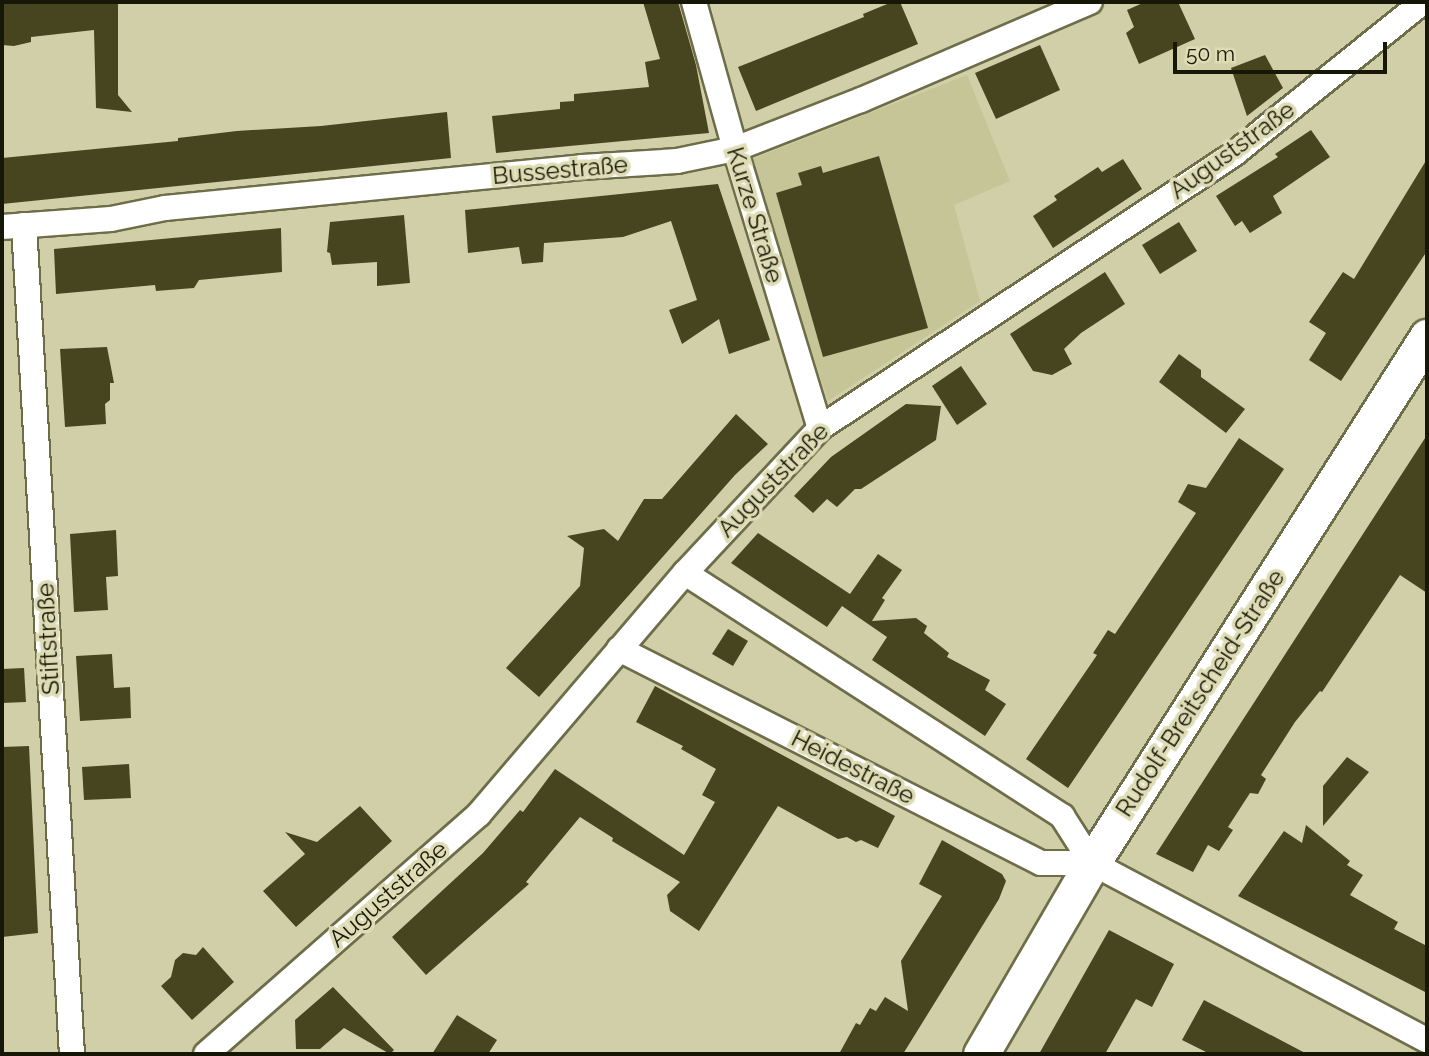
<!DOCTYPE html>
<html>
<head>
<meta charset="utf-8">
<style>
  body { margin:0 }
  #map { position:relative; width:1429px; height:1056px; overflow:hidden; background:#d0cfa8; font-family:Raleway,sans-serif }
  div>[style] { position:absolute }
  .built>* { inset:0; background:#c6c597 }
  .building>* { inset:0; background:#47451f }
  .roads { filter:drop-shadow(2px 0 #6e6d49) drop-shadow(-2px 0 #6e6d49) drop-shadow(0 2px #6e6d49) drop-shadow(0 -2px #6e6d49) }
  .street>* { height:24px; margin:-12px; padding:0 12px; transform-origin:12px; border-radius:12px; background:#fff }
  .secondary>* { height:35px; margin:-17.5px; padding:0 17.5px; transform-origin:17.5px; border-radius:17.5px; background:#fff }
  span { translate:-50% -50%; white-space:nowrap; text-align:center; line-height:1.15; -webkit-text-stroke:7px #dddcb5; paint-order:stroke }
  .street-label { font-size:24px; color:#171708 }
  .frame { position:absolute; inset:0; border:4px solid #171708; pointer-events:none }
  .scale { position:absolute; left:1173px; top:42px; width:214px; height:32px; box-sizing:border-box; border:4px solid #171708; border-top:0; padding-left:9px; font-size:21px; line-height:24px; white-space:nowrap; color:#171708; -webkit-text-stroke:5px #dddcb5; paint-order:stroke }
</style>
</head>
<body>
<div id="map">
  <div class="built">
    <div style="clip-path:polygon(967px 75px,1010px 181px,954px 205px,980px 301px,828px 401px,750px 160px)"></div>
  </div>
  <div class="building">
    <div style="clip-path:polygon(2px 2px,118px 2px,118px 95px,132px 112px,96px 108px,94px 30px,31px 37px,31px 42px,14px 46px,2px 45px)"></div>
    <div style="clip-path:polygon(643px 2px,678px 2px,696px 65px,709px 133px,496px 153px,492px 116px,560px 109px,560px 102px,574px 101px,574px 94px,649px 87px,645px 62px,660px 59px)"></div>
    <div style="clip-path:polygon(892px 2px,900px 2px,918px 44px,756px 111px,738px 67px,864px 17px,863px 14px)"></div>
    <div style="clip-path:polygon(1145px 2px,1178px 2px,1195px 39px,1139px 64px,1126px 33px,1134px 27px,1127px 10px)"></div>
    <div style="clip-path:polygon(1040px 45px,1060px 90px,996px 119px,975px 73px)"></div>
    <div style="clip-path:polygon(1265px 55px,1283px 88px,1247px 116px,1231px 68px)"></div>
    <div style="clip-path:polygon(447px 112px,451px 158px,2px 204px,2px 158px,178px 141px,178px 138px,237px 131px,321px 126px)"></div>
    <div style="clip-path:polygon(1311px 130px,1330px 157px,1273px 196px,1282px 213px,1250px 233px,1242px 221px,1235px 226px,1216px 196px,1278px 157px,1275px 154px)"></div>
    <div style="clip-path:polygon(879px 156px,928px 328px,823px 357px,776px 193px,802px 185px,798px 173px,821px 166px,823px 173px)"></div>
    <div style="clip-path:polygon(1123px 159px,1142px 189px,1053px 248px,1033px 216px,1057px 200px,1054px 196px,1098px 167px,1102px 172px)"></div>
    <div style="clip-path:polygon(1427px 159px,1427px 251px,1341px 381px,1309px 360px,1326px 333px,1309px 322px,1343px 272px,1354px 279px)"></div>
    <div style="clip-path:polygon(718px 184px,770px 340px,729px 354px,719px 319px,682px 344px,669px 310px,697px 300px,671px 221px,623px 237px,544px 243px,543px 262px,522px 264px,519px 247px,468px 253px,465px 210px)"></div>
    <div style="clip-path:polygon(404px 215px,410px 283px,377px 286px,377px 262px,332px 265px,330px 253px,327px 252px,330px 222px)"></div>
    <div style="clip-path:polygon(1179px 222px,1197px 251px,1160px 274px,1142px 245px)"></div>
    <div style="clip-path:polygon(281px 228px,282px 272px,199px 280px,194px 288px,156px 291px,155px 285px,56px 294px,54px 249px)"></div>
    <div style="clip-path:polygon(1105px 272px,1125px 304px,1081px 333px,1064px 349px,1072px 364px,1052px 375px,1033px 371px,1010px 334px)"></div>
    <div style="clip-path:polygon(107px 347px,114px 383px,110px 383px,110px 400px,105px 404px,106px 424px,65px 427px,60px 349px)"></div>
    <div style="clip-path:polygon(1179px 354px,1201px 370px,1201px 377px,1245px 409px,1226px 433px,1159px 382px)"></div>
    <div style="clip-path:polygon(961px 366px,987px 404px,957px 425px,932px 386px)"></div>
    <div style="clip-path:polygon(906px 404px,941px 406px,936px 440px,861px 489px,855px 489px,837px 507px,827px 499px,813px 513px,794px 496px,831px 457px)"></div>
    <div style="clip-path:polygon(736px 414px,768px 444px,735px 475px,539px 697px,506px 668px,580px 586px,584px 548px,567px 536px,604px 529px,618px 541px,644px 499px,662px 499px)"></div>
    <div style="clip-path:polygon(1427px 435px,1427px 593px,1400px 575px,1322px 692px,1320px 691px,1295px 722px,1261px 775px,1266px 779px,1258px 794px,1250px 793px,1228px 827px,1233px 830px,1219px 851px,1208px 845px,1193px 872px,1156px 854px)"></div>
    <div style="clip-path:polygon(1239px 438px,1284px 469px,1068px 788px,1026px 759px,1097px 655px,1093px 653px,1099px 644px,1108px 630px,1115px 634px,1196px 513px,1178px 502px,1188px 484px,1206px 488px)"></div>
    <div style="clip-path:polygon(116px 530px,118px 576px,106px 577px,108px 610px,74px 612px,70px 534px)"></div>
    <div style="clip-path:polygon(758px 533px,850px 594px,878px 554px,902px 570px,882px 598px,885px 600px,872px 621px,916px 618px,927px 626px,924px 633px,949px 653px,947px 657px,990px 680px,985px 690px,1006px 704px,985px 736px,872px 660px,887px 637px,842px 606px,827px 627px,731px 563px)"></div>
    <div style="clip-path:polygon(728px 629px,748px 641px,733px 666px,712px 654px)"></div>
    <div style="clip-path:polygon(112px 654px,114px 688px,130px 687px,131px 718px,80px 721px,76px 656px)"></div>
    <div style="clip-path:polygon(24px 668px,26px 702px,2px 703px,2px 669px)"></div>
    <div style="clip-path:polygon(655px 686px,895px 816px,878px 848px,861px 840px,856px 842px,847px 837px,838px 839px,778px 806px,699px 931px,670px 911px,667px 895px,680px 882px,612px 841px,613px 838px,580px 817px,526px 882px,529px 884px,426px 975px,392px 937px,483px 853px,520px 810px,523px 812px,555px 769px,684px 855px,715px 802px,702px 795px,716px 769px,681px 749px,683px 746px,636px 722px)"></div>
    <div style="clip-path:polygon(29px 746px,38px 933px,2px 937px,2px 747px)"></div>
    <div style="clip-path:polygon(1347px 757px,1369px 772px,1323px 826px,1323px 786px)"></div>
    <div style="clip-path:polygon(129px 764px,131px 798px,84px 800px,82px 767px)"></div>
    <div style="clip-path:polygon(360px 806px,392px 841px,296px 927px,263px 891px,305px 854px,285px 832px,317px 842px)"></div>
    <div style="clip-path:polygon(1306px 825px,1350px 861px,1347px 865px,1363px 875px,1350px 895px,1398px 922px,1394px 929px,1427px 946px,1427px 993px,1238px 896px,1284px 831px,1302px 843px)"></div>
    <div style="clip-path:polygon(942px 840px,1002px 874px,1006px 881px,999px 899px,903px 1054px,839px 1054px,856px 1023px,860px 1025px,870px 1008px,876px 1011px,885px 997px,908px 1011px,901px 961px,942px 896px,919px 884px)"></div>
    <div style="clip-path:polygon(1109px 930px,1174px 964px,1152px 1007px,1136px 999px,1105px 1054px,1039px 1054px)"></div>
    <div style="clip-path:polygon(203px 947px,234px 982px,192px 1020px,161px 986px,171px 977px,175px 960px,183px 953px,196px 955px)"></div>
    <div style="clip-path:polygon(333px 987px,394px 1050px,390px 1054px,344px 1028px,320px 1049px,296px 1049px,295px 1020px)"></div>
    <div style="clip-path:polygon(1204px 1000px,1307px 1054px,1210px 1054px,1182px 1040px)"></div>
    <div style="clip-path:polygon(457px 1015px,497px 1040px,488px 1054px,432px 1054px)"></div>
  </div>
  <div class="roads">
    <div class="street">
      <div style="left:694px;top:2px;width:153px;rotate:74.4deg"></div>
      <div style="left:735px;top:149px;width:292px;rotate:73.1deg"></div>
      <div style="left:24px;top:225px;width:830px;rotate:86.69deg"></div>
      <div style="left:2px;top:227px;width:109px;rotate:-4.2deg"></div>
      <div style="left:111px;top:219px;width:55px;rotate:-11.5deg"></div>
      <div style="left:165px;top:208px;width:419px;rotate:-5.6deg"></div>
      <div style="left:582px;top:167px;width:95px;rotate:-3.6deg"></div>
      <div style="left:677px;top:161px;width:59px;rotate:-11.7deg"></div>
      <div style="left:735px;top:149px;width:135px;rotate:-21.3deg"></div>
      <div style="left:861px;top:100px;width:249px;rotate:-23.2deg"></div>
      <div style="left:685px;top:573px;width:449px;rotate:32.8deg"></div>
      <div style="left:1062px;top:816px;width:56px;rotate:57.4deg"></div>
      <div style="left:619px;top:649px;width:473px;rotate:26.9deg"></div>
      <div style="left:1041px;top:863px;width:51px"></div>
      <div style="left:1092px;top:863px;width:379px;rotate:27.9deg"></div>
      <div style="left:206px;top:1054px;width:363px;rotate:-41.3deg"></div>
      <div style="left:479px;top:814px;width:317px;rotate:-49.5deg"></div>
      <div style="left:685px;top:573px;width:198px;rotate:-47deg"></div>
      <div style="left:820px;top:428px;width:498px;rotate:-33.5deg"></div>
      <div style="left:1235px;top:153px;width:241px;rotate:-38.8deg"></div>
    </div>
    <div class="secondary">
      <div style="left:981px;top:1054px;width:221px;rotate:-59.8deg"></div>
      <div style="left:1092px;top:863px;width:624px;rotate:-57.51deg"></div>
    </div>
  </div>
  <div class="street-label">
    <span style="left:1232px;top:150px;rotate:-36deg">Auguststraße</span>
    <span style="left:560px;top:170px;rotate:-5deg">Bussestraße</span>
    <span style="left:755px;top:215px;rotate:73deg">Kurze Straße</span>
    <span style="left:773px;top:480px;rotate:-46deg">Auguststraße</span>
    <span style="left:48px;top:639px;rotate:-93deg">Stiftstraße</span>
    <span style="left:1200px;top:693px;rotate:-57deg">Rudolf-Breitscheid-Straße</span>
    <span style="left:853px;top:767px;rotate:27deg">Heidestraße</span>
    <span style="left:388px;top:894px;rotate:-41deg">Auguststraße</span>
  </div>
  <div class="frame"></div>
  <div class="scale">50 m</div>
</div>
</body>
</html>
